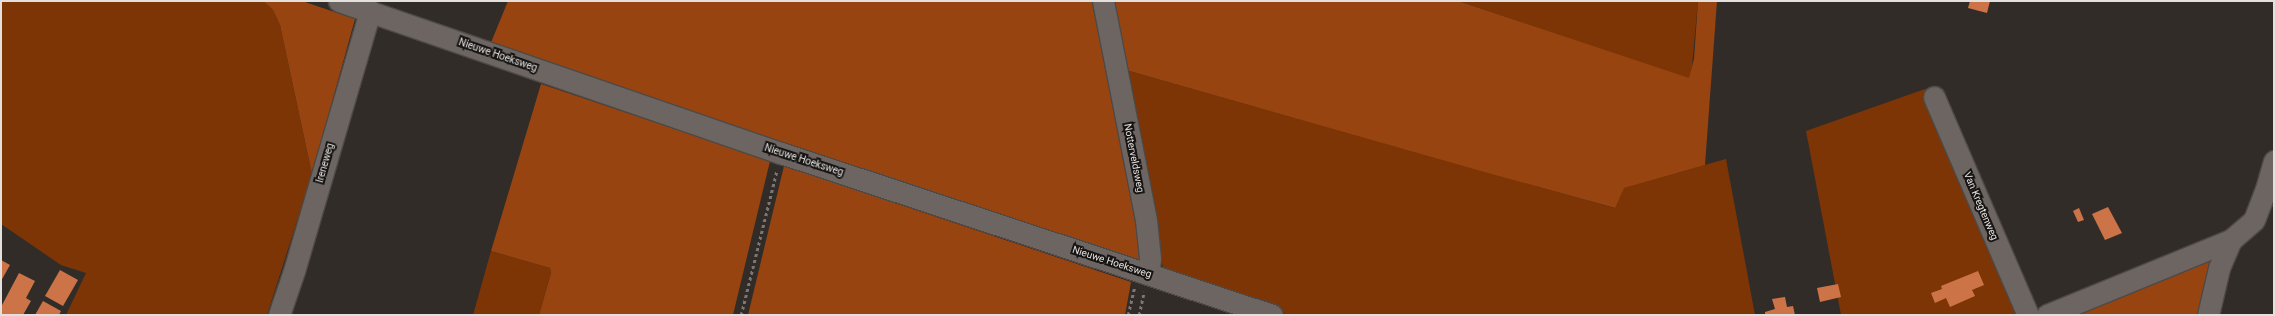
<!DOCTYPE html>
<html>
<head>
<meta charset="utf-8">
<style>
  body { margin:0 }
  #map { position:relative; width:2275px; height:316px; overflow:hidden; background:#322c29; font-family:Roboto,sans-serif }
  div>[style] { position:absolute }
  .green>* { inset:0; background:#7d3505 }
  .forest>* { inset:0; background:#974411 }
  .building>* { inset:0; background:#cc7447 }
  .path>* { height:2.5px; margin-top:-1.25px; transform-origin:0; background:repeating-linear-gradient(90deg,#7c7774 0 3px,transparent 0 6px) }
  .roads { filter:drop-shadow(1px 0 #4e4946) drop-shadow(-1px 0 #4e4946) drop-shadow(0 1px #4e4946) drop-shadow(0 -1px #4e4946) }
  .minor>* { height:21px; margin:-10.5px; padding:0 10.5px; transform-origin:10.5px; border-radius:10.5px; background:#6c6562 }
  span { translate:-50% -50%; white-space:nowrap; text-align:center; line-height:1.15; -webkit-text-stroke:4px #171513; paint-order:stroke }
  .street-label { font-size:10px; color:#e4e0de }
  .frame { position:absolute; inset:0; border:2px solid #e4e0de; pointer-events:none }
</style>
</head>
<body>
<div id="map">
  <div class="green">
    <div style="clip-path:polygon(1px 1px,263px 1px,273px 10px,280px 25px,312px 174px,267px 315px,66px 315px,86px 273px,61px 265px,1px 224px)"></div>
    <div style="clip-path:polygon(1458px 1px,1698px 1px,1691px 77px,1689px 79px)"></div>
    <div style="clip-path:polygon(1126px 70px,1614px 208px,1623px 188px,1726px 159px,1755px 315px,1289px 315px,1164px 273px)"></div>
    <div style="clip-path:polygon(1925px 89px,2018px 306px,2017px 315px,1841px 315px,1806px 131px)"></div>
    <div style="clip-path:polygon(491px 251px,550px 268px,551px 273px,539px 315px,473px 315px)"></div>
  </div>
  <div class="forest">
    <div style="clip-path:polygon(263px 1px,302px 1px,355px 19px,312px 174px,280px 25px,273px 10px)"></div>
    <div style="clip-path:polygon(508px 1px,1097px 1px,1142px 261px,1139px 264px,490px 45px)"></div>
    <div style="clip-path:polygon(1115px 1px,1458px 1px,1689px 78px,1694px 59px,1698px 1px,1717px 1px,1705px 165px,1624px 188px,1615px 208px,1474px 169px,1126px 70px)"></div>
    <div style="clip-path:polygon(541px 84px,770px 161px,733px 315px,539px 315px,551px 273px,550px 268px,491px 251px)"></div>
    <div style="clip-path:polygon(784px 166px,1131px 282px,1125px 315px,748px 315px)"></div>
    <div style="clip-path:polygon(2215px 258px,2200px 315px,2074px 315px,2207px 260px)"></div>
  </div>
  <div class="building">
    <div style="clip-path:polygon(1970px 1px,1990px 1px,1987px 13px,1968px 8px)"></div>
    <div style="clip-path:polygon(2108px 207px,2122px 233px,2105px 240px,2092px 214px)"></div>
    <div style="clip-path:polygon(2079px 208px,2084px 220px,2078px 222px,2073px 211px)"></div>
    <div style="clip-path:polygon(1px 260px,10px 265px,1px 281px)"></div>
    <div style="clip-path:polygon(60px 270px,78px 280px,63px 306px,45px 296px)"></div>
    <div style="clip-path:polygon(1978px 271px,1984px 285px,1972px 290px,1975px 296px,1950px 307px,1946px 298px,1935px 303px,1931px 293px,1942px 289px,1941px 286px)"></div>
    <div style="clip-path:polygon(19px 273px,35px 281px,26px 298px,31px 301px,23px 315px,1px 315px,1px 307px)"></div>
    <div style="clip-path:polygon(1838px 284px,1841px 297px,1820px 302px,1817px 288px)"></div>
    <div style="clip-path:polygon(1785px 297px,1787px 307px,1793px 306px,1795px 315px,1765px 315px,1765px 312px,1775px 309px,1772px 299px)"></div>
    <div style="clip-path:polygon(43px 301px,61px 311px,59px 315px,35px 315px)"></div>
  </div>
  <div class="path">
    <div style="left:741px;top:315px;width:149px;rotate:-76.1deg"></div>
    <div style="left:1128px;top:315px;width:28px;rotate:-77deg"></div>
    <div style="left:1139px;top:315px;width:24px;rotate:-78deg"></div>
  </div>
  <div class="roads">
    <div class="minor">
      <div style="left:339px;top:1px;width:467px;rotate:19deg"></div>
      <div style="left:781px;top:153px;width:517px;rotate:18.26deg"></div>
      <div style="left:1103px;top:1px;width:223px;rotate:78.9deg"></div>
      <div style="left:1146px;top:220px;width:39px;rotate:84deg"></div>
      <div style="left:1150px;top:259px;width:15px;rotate:98deg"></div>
      <div style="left:1934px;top:97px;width:237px;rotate:66.7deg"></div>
      <div style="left:279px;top:315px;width:46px;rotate:-71.2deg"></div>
      <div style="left:294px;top:271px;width:271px;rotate:-73.7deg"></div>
      <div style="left:2047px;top:315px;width:199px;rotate:-22.2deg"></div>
      <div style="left:2208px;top:315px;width:48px;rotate:-76.8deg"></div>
      <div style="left:2219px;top:268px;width:30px;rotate:-67deg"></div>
      <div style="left:2231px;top:240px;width:30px;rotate:-41deg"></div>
      <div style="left:2254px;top:220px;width:33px;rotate:-69deg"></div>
      <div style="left:2266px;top:189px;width:29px;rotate:-74deg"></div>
    </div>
  </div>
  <div class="street-label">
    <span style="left:498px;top:55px;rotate:19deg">Nieuwe Hoeksweg</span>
    <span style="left:1134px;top:158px;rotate:79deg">Notterveldsweg</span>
    <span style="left:804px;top:160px;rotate:18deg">Nieuwe Hoeksweg</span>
    <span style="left:325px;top:163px;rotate:-74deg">Ireneweg</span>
    <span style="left:1981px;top:206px;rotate:67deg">Van Kregtenweg</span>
    <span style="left:1112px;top:262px;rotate:18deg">Nieuwe Hoeksweg</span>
  </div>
  <div class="frame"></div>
</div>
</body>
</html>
